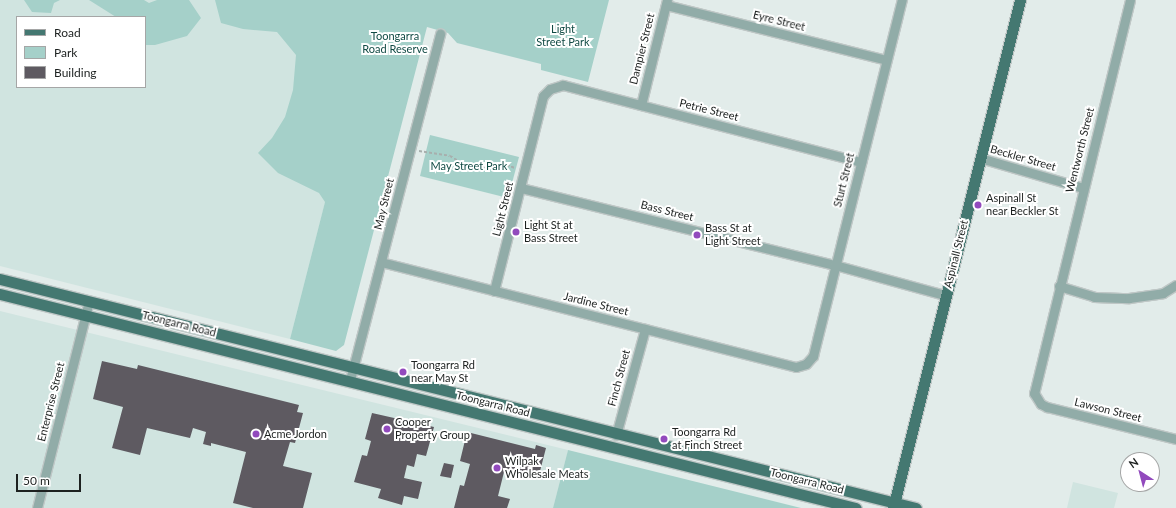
<!DOCTYPE html>
<html>
<head>
<meta charset="utf-8">
<style>
  body { margin:0 }
  #map { position:relative; width:1176px; height:508px; overflow:hidden; background:#e2ecea; font-family:Lato,sans-serif }
  div>[style] { position:absolute }
  .built>* { inset:0; background:#d0e4e0 }
  .green>* { inset:0; background:#a5d0c9 }
  .building>* { inset:0; background:#5e5a61 }
  .path>* { height:1.5px; margin-top:-0.75px; transform-origin:0; background:repeating-linear-gradient(90deg,#a7afad 0 3px,transparent 0 5px) }
  .roads { filter:drop-shadow(1px 0 #bfc7c6) drop-shadow(-1px 0 #bfc7c6) drop-shadow(0 1px #bfc7c6) drop-shadow(0 -1px #bfc7c6) }
  .minor>* { height:9px; margin:-4.5px; padding:0 4.5px; transform-origin:4.5px; border-radius:4.5px; background:#91aca8 }
  .major>* { height:11px; margin:-5.5px; padding:0 5.5px; transform-origin:5.5px; border-radius:5.5px; background:#447871 }
  .dots>* { width:11px; height:11px; translate:-50% -50%; box-sizing:border-box; border:2px solid #fff; border-radius:50% }
  span { translate:-50% -50%; white-space:nowrap; text-align:center; line-height:1.15; -webkit-text-stroke:4px #fff; paint-order:stroke }
  .street-label { font-size:11px; color:#1d2120 }
  .park-label { font-size:11px; color:#114a44 }
  .poi-label { font-size:11px; color:#1d2120 }
  .left { translate:0 -50%; text-align:left }
  .legend { position:absolute; left:16px; top:16px; width:130px; height:72px; box-sizing:border-box; background:#fff; border:1px solid #a5a6a6; margin:0; padding:5px 7px; list-style:none; font-size:12px; color:#1d2120 }
  .legend li { display:flex; align-items:center; gap:8px; height:20px }
  .legend b { width:20px; border:1px solid #a5a6a6 }
  .north { position:absolute; left:1120px; top:452px; width:40px; height:40px; box-sizing:border-box; background:#fff; border:1px solid #a5a6a6; border-radius:50%; rotate:324deg; font-size:11px; font-weight:700; line-height:16px; text-align:center; color:#1d2120 }
  .north::after { content:''; display:block; margin:auto; width:14px; height:18px; background:#924abd; clip-path:polygon(50% 0,100% 100%,50% 72%,0 100%) }
  .scale { position:absolute; left:16px; top:474px; width:65px; height:18px; box-sizing:border-box; border:2px solid #1d2120; border-top:0; padding-left:5px; font-size:12px; line-height:14px; white-space:nowrap; color:#1d2120; -webkit-text-stroke:3px #fff; paint-order:stroke }
</style>
</head>
<body>
<div id="map">
  <div class="built">
    <div style="clip-path:polygon(evenodd,0 0,377px 0,290px 339px,0 266px,0 0,17px 17px,145px 17px,145px 87px,17px 87px,17px 17px)"></div>
    <div style="clip-path:polygon(0 311px,568px 450px,553px 508px,0 508px)"></div>
    <div style="clip-path:polygon(1073px 482px,1118px 493px,1114px 508px,1067px 508px)"></div>
  </div>
  <div class="green">
    <div style="clip-path:polygon(24px 0,60px 0,54px 3px,51px 13px,32px 12px)"></div>
    <div style="clip-path:polygon(89px 0,144px 0,149px 3px,157px 0,189px 0,201px 18px,187px 36px,155px 45px,145px 45px,145px 17px,116px 17px)"></div>
    <div style="clip-path:polygon(215px 0,609px 0,588px 82px,541px 70px,541px 64px,457px 43px,448px 33px,427px 27px,344px 345px,336px 351px,290px 339px,325px 202px,319px 193px,278px 173px,258px 153px,272px 138px,285px 117px,293px 90px,296px 55px,277px 32px,243px 29px,221px 23px)"></div>
    <div style="clip-path:polygon(430px 135px,519px 157px,508px 198px,420px 176px)"></div>
    <div style="clip-path:polygon(568px 450px,801px 508px,553px 508px)"></div>
  </div>
  <div class="building">
    <div style="clip-path:polygon(102px 361px,137px 369px,138px 365px,299px 405px,297px 412px,303px 413px,295px 443px,290px 442px,283px 466px,312px 473px,303px 508px,253px 508px,233px 503px,246px 452px,211px 443px,211px 446px,203px 444px,206px 432px,193px 428px,190px 438px,147px 428px,140px 455px,112px 448px,123px 407px,93px 399px)"></div>
    <div style="clip-path:polygon(372px 413px,434px 427px,426px 456px,417px 454px,414px 467px,407px 465px,404px 478px,422px 482px,418px 499px,404px 496px,402px 505px,378px 498px,381px 489px,354px 482px,362px 455px,367px 456px,371px 441px,365px 439px)"></div>
    <div style="clip-path:polygon(467px 432px,535px 449px,536px 445px,546px 448px,539px 475px,524px 471px,523px 476px,504px 472px,498px 496px,510px 499px,507px 508px,454px 508px,460px 485px,464px 486px,470px 464px,460px 461px)"></div>
    <div style="clip-path:polygon(444px 463px,454px 465px,451px 478px,440px 476px)"></div>
  </div>
  <div class="path">
    <div style="left:419px;top:151px;width:31px;rotate:9deg"></div>
    <div style="left:450px;top:156px;width:26px;rotate:31deg"></div>
    <div style="left:472px;top:169px;width:31px;rotate:-11deg"></div>
    <div style="left:502px;top:163px;width:14px;rotate:21deg"></div>
  </div>
  <div class="roads">
    <div class="minor">
      <div style="left:1130px;top:0;width:405px;rotate:103.7deg"></div>
      <div style="left:1034px;top:393px;width:13px;rotate:58deg"></div>
      <div style="left:1041px;top:404px;width:7px;rotate:27deg"></div>
      <div style="left:1047px;top:407px;width:133px;rotate:13.9deg"></div>
      <div style="left:666px;top:5px;width:227px;rotate:14deg"></div>
      <div style="left:641px;top:105px;width:108px;rotate:-76.1deg"></div>
      <div style="left:980px;top:158px;width:107px;rotate:16.2deg"></div>
      <div style="left:521px;top:188px;width:323px;rotate:13.8deg"></div>
      <div style="left:835px;top:265px;width:114px;rotate:15.3deg"></div>
      <div style="left:381px;top:262px;width:428px;rotate:14.2deg"></div>
      <div style="left:796px;top:367px;width:10px;rotate:-17deg"></div>
      <div style="left:806px;top:364px;width:11px;rotate:-49deg"></div>
      <div style="left:813px;top:356px;width:367px;rotate:-76deg"></div>
      <div style="left:1059px;top:286px;width:37px;rotate:17deg"></div>
      <div style="left:1094px;top:297px;width:35px;rotate:2deg"></div>
      <div style="left:1129px;top:298px;width:34px;rotate:-8deg"></div>
      <div style="left:1163px;top:293px;width:15px;rotate:-32deg"></div>
      <div style="left:494px;top:291px;width:201px;rotate:-75.9deg"></div>
      <div style="left:543px;top:96px;width:10px;rotate:-45deg"></div>
      <div style="left:550px;top:89px;width:14px;rotate:-17deg"></div>
      <div style="left:563px;top:85px;width:308px;rotate:14.5deg"></div>
      <div style="left:350px;top:380px;width:358px;rotate:-75.4deg"></div>
      <div style="left:616px;top:435px;width:110px;rotate:-74.7deg"></div>
      <div style="left:37px;top:508px;width:213px;rotate:-75.9deg"></div>
    </div>
    <div class="major">
      <div style="left:0;top:279px;width:944px;rotate:14.04deg"></div>
      <div style="left:0;top:294px;width:882px;rotate:14.04deg"></div>
      <div style="left:893px;top:508px;width:524px;rotate:-75.96deg"></div>
    </div>
  </div>
  <div class="dots">
    <div style="left:978px;top:205px;background:#924abd"></div>
    <div style="left:516px;top:232px;background:#924abd"></div>
    <div style="left:697px;top:235px;background:#924abd"></div>
    <div style="left:403px;top:372px;background:#924abd"></div>
    <div style="left:387px;top:429px;background:#924abd"></div>
    <div style="left:256px;top:434px;background:#924abd"></div>
    <div style="left:664px;top:439px;background:#924abd"></div>
    <div style="left:497px;top:468px;background:#924abd"></div>
  </div>
  <div class="street-label">
    <span style="left:779px;top:21px;rotate:14deg">Eyre Street</span>
    <span style="left:642px;top:49px;rotate:-76deg">Dampier Street</span>
    <span style="left:709px;top:110px;rotate:14deg">Petrie Street</span>
    <span style="left:1080px;top:150px;rotate:-76deg">Wentworth Street</span>
    <span style="left:1023px;top:158px;rotate:16deg">Beckler Street</span>
    <span style="left:844px;top:180px;rotate:-76deg">Sturt Street</span>
    <span style="left:384px;top:204px;rotate:-76deg">May Street</span>
    <span style="left:503px;top:209px;rotate:-76deg">Light Street</span>
    <span style="left:667px;top:211px;rotate:14deg">Bass Street</span>
    <span style="left:956px;top:254px;rotate:-76deg">Aspinall Street</span>
    <span style="left:596px;top:304px;rotate:14deg">Jardine Street</span>
    <span style="left:179px;top:324px;rotate:14deg">Toongarra Road</span>
    <span style="left:619px;top:378px;rotate:-75deg">Finch Street</span>
    <span style="left:51px;top:402px;rotate:-76deg">Enterprise Street</span>
    <span style="left:493px;top:404px;rotate:14deg">Toongarra Road</span>
    <span style="left:1108px;top:410px;rotate:14deg">Lawson Street</span>
    <span style="left:807px;top:481px;rotate:14deg">Toongarra Road</span>
  </div>
  <div class="park-label">
    <span style="left:563px;top:36px">Light<br>Street Park</span>
    <span style="left:395px;top:43px">Toongarra<br>Road Reserve</span>
    <span style="left:469px;top:166px">May Street Park</span>
  </div>
  <div class="poi-label">
    <span class="left" style="left:986px;top:205px">Aspinall St<br>near Beckler St</span>
    <span class="left" style="left:524px;top:232px">Light St at<br>Bass Street</span>
    <span class="left" style="left:705px;top:235px">Bass St at<br>Light Street</span>
    <span class="left" style="left:411px;top:372px">Toongarra Rd<br>near May St</span>
    <span class="left" style="left:395px;top:429px">Cooper<br>Property Group</span>
    <span class="left" style="left:672px;top:439px">Toongarra Rd<br>at Finch Street</span>
    <span class="left" style="left:264px;top:434px">Acme Jordon</span>
    <span class="left" style="left:505px;top:468px">Wilpak<br>Wholesale Meats</span>
  </div>
  <ul class="legend">
  <li><b style="height:5px;background:#447871"></b>Road</li>
  <li><b style="height:11px;background:#a5d0c9"></b>Park</li>
  <li><b style="height:11px;background:#5e5a61"></b>Building</li>
  </ul>
  <div class="north">N</div>
  <div class="scale">50 m</div>
</div>
</body>
</html>
